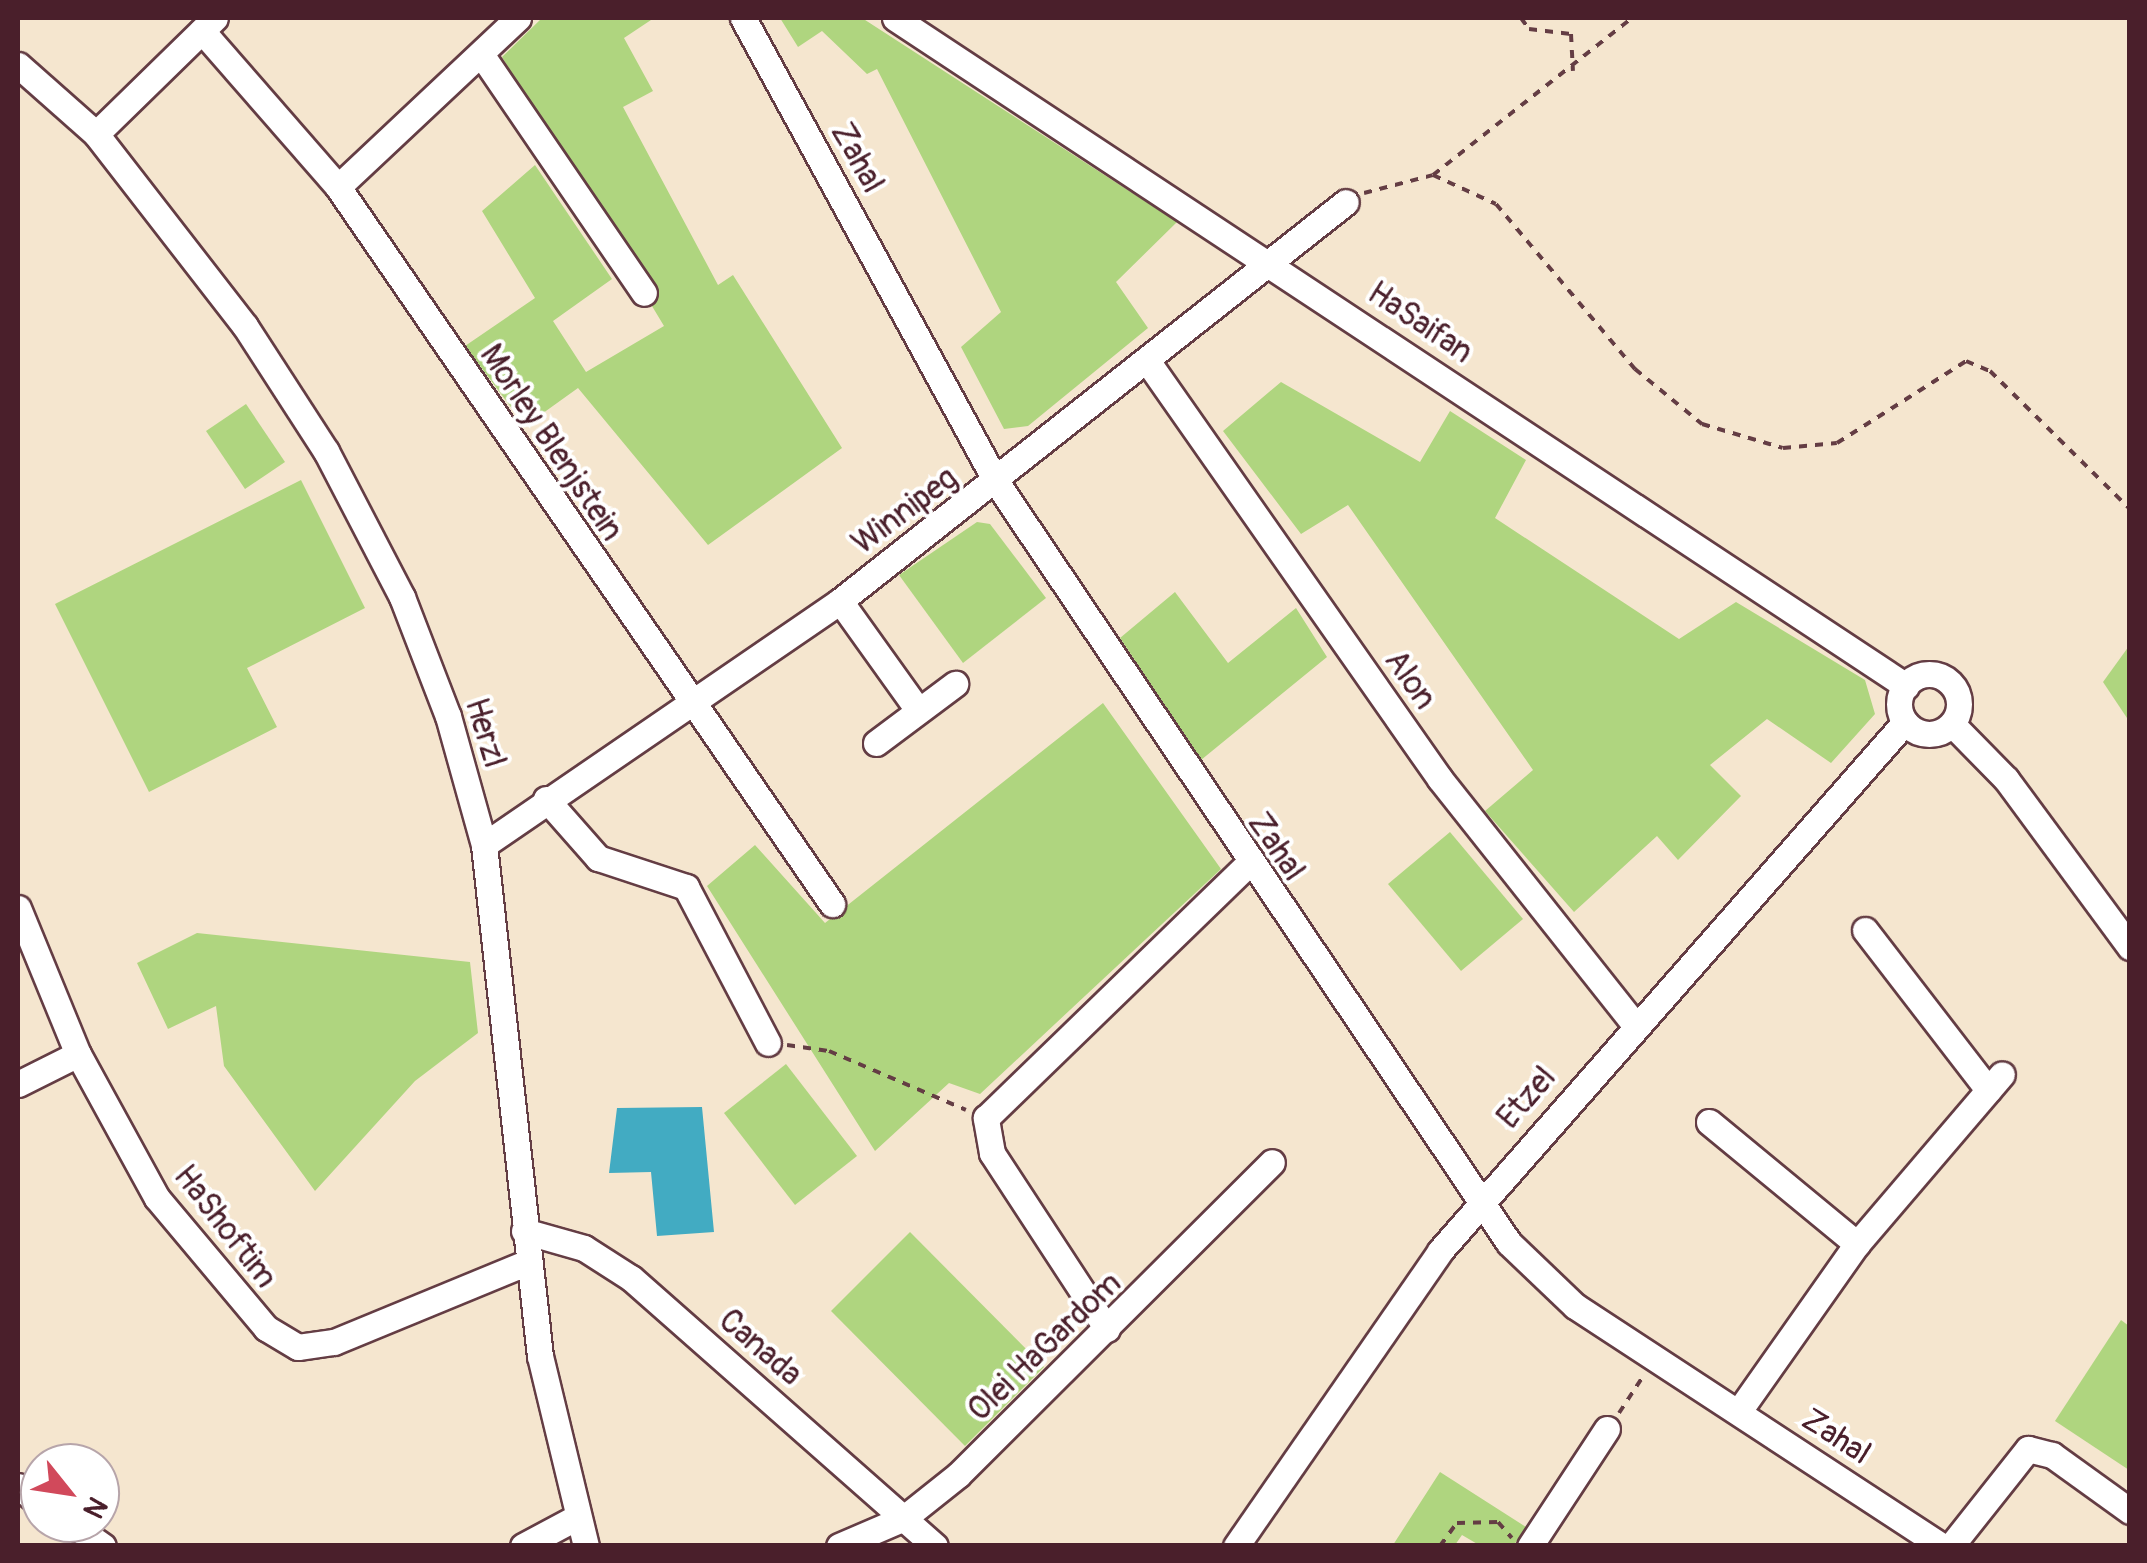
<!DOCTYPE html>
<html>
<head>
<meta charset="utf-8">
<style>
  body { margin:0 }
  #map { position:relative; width:2147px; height:1563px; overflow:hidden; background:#f5e6cf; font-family:Pangolin,sans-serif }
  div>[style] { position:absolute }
  .green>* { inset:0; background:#afd57f }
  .water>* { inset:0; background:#42abc2 }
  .path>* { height:4px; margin-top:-2px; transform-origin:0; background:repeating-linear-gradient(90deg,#643d44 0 8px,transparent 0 16px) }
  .roads { filter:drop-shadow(2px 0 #643d44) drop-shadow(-2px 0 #643d44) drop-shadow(0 2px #643d44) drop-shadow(0 -2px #643d44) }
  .minor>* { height:25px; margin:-12.5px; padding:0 12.5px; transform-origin:12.5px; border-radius:12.5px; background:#fff }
  .minor>.ring { margin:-12.5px; padding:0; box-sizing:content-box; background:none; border:25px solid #fff; border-radius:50% }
  span { translate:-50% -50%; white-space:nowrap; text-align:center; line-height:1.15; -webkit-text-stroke:8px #fff; paint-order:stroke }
  .street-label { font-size:32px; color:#4a1f2b }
  .frame { position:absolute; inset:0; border:20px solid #4a1f2b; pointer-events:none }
  .north { position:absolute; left:20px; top:1443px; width:100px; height:100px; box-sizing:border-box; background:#fff; border:2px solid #b7a5aa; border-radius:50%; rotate:120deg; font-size:28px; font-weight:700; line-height:40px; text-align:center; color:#4a1f2b }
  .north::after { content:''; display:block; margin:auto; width:35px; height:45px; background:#d1495b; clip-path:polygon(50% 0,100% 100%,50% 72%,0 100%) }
</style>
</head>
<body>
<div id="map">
  <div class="green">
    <div style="clip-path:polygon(542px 18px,654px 18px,624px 38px,653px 91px,623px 107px,718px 285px,733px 275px,842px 448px,708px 545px,578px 388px,525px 426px,465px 346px,535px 298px,482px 211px,535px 165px,612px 279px,553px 321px,586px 372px,664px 326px,502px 57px)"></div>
    <div style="clip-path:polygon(780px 18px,862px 18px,1177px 222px,1116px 282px,1148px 328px,1028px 426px,1004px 429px,961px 347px,1001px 312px,877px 69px,867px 74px,822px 31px,798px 47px)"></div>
    <div style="clip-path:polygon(1281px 382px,1420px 462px,1450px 411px,1526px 460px,1495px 518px,1679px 639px,1736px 602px,1865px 680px,1875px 714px,1831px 763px,1767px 719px,1710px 765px,1741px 796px,1678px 860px,1657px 836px,1574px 912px,1485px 811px,1533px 770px,1348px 505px,1301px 534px,1223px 431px)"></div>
    <div style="clip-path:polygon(246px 404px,285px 462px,245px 489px,206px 431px)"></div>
    <div style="clip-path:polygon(301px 480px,365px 608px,247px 668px,277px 727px,149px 792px,55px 604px)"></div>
    <div style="clip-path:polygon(977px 522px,990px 524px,1046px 598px,963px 663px,899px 575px)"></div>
    <div style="clip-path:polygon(1175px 592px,1228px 663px,1296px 608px,1327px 657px,1201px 760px,1120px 638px)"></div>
    <div style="clip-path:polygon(2129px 646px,2129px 721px,2103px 682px)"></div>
    <div style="clip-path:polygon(1103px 703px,1221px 869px,980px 1094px,949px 1083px,875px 1151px,707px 886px,755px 845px,825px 923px)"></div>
    <div style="clip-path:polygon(1450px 832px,1523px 919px,1461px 971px,1388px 884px)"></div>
    <div style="clip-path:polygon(197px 933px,470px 962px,478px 1033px,415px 1081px,315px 1191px,224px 1066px,216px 1006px,168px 1029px,137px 963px)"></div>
    <div style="clip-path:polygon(786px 1064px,857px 1156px,795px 1205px,724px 1113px)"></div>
    <div style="clip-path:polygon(910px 1232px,1044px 1367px,965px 1446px,831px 1311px)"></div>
    <div style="clip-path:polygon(2121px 1320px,2129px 1326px,2129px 1470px,2055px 1421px)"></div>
    <div style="clip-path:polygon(1440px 1472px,1526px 1527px,1514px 1545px,1479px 1545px,1462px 1535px,1455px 1545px,1393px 1545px)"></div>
  </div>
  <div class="water">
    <div style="clip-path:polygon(702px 1107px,714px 1232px,657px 1236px,651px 1172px,609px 1173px,617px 1108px)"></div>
  </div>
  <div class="path">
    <div style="left:1521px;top:18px;width:14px;rotate:54deg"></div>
    <div style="left:1529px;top:29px;width:42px;rotate:6.8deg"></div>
    <div style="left:1571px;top:34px;width:37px;rotate:87deg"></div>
    <div style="left:1433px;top:175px;width:69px;rotate:24.7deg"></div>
    <div style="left:1496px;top:204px;width:216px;rotate:49.9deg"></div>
    <div style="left:1635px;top:369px;width:87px;rotate:39.4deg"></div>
    <div style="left:1702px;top:424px;width:84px;rotate:16.5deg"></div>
    <div style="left:1783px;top:448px;width:54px;rotate:-5.3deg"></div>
    <div style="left:1837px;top:443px;width:153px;rotate:-32.4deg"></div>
    <div style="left:1966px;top:361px;width:26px;rotate:23deg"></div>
    <div style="left:1990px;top:371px;width:197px;rotate:44.6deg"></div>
    <div style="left:1364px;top:193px;width:71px;rotate:-14.6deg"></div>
    <div style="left:1433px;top:175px;width:253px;rotate:-38.3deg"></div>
    <div style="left:787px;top:1045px;width:42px;rotate:8.1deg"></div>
    <div style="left:829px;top:1051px;width:149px;rotate:23.3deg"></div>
    <div style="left:1619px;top:1413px;width:45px;rotate:-56.7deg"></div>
    <div style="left:1440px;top:1546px;width:29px;rotate:-54deg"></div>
    <div style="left:1457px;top:1523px;width:41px;rotate:-1.4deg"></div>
    <div style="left:1498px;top:1522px;width:21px;rotate:49deg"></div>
  </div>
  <div class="roads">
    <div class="minor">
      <div style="left:743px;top:18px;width:530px;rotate:61.36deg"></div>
      <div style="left:997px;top:483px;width:916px;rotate:56.03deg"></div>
      <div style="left:1509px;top:1243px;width:91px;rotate:43.7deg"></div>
      <div style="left:1575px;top:1306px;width:439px;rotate:33.2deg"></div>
      <div style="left:895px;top:18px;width:1212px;rotate:33.45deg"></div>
      <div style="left:202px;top:31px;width:207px;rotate:48.9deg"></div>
      <div style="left:338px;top:187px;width:871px;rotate:55.43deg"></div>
      <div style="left:481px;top:54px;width:289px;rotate:55.7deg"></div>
      <div style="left:18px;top:65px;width:104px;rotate:41.5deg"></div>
      <div style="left:96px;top:134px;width:243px;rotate:52.2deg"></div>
      <div style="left:245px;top:326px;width:149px;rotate:57.1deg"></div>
      <div style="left:326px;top:451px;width:165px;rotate:62.5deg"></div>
      <div style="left:402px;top:597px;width:128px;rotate:68.9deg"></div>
      <div style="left:448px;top:716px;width:134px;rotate:74.4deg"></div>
      <div style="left:484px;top:845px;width:514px;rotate:83.75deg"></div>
      <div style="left:540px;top:1356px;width:195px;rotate:76.4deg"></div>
      <div style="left:96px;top:134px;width:166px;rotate:-44.3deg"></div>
      <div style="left:338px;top:187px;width:247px;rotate:-43.2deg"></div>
      <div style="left:1148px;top:362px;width:509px;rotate:55deg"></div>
      <div style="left:1440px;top:779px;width:313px;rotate:51.6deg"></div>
      <div style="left:840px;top:601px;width:134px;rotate:54.4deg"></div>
      <div class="ring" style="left:1899px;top:674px;width:35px;height:35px"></div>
      <div style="left:1952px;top:724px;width:77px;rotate:45.5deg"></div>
      <div style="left:2006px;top:779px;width:209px;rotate:53.6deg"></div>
      <div style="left:876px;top:743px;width:99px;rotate:-36.8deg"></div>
      <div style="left:546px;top:799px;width:79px;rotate:48.6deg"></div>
      <div style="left:598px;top:858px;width:93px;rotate:18.2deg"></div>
      <div style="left:686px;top:887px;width:176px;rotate:62.3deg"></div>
      <div style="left:484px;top:845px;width:432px;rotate:-34.4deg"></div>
      <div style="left:840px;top:601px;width:644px;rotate:-38.26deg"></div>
      <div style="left:18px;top:908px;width:158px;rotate:67.7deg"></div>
      <div style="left:78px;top:1054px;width:164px;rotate:61.3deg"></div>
      <div style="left:157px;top:1198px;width:170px;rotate:50deg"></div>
      <div style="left:266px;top:1328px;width:37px;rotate:31deg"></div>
      <div style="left:298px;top:1347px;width:36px;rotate:-8deg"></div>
      <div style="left:334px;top:1342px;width:208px;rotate:-22.4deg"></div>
      <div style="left:1865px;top:930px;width:202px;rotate:52.4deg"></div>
      <div style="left:18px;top:1084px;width:67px;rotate:-26.6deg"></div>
      <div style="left:1709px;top:1122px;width:192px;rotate:39.5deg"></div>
      <div style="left:524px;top:1231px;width:62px;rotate:15.8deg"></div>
      <div style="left:584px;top:1248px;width:56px;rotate:32.6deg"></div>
      <div style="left:631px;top:1278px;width:405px;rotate:41.4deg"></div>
      <div style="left:1107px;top:1329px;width:210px;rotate:-123.2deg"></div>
      <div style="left:992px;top:1153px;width:36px;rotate:-100deg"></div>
      <div style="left:986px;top:1118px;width:365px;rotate:-44.1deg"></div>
      <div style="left:1739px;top:1411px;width:204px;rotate:-54.8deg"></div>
      <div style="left:1857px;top:1244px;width:223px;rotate:-49.5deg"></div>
      <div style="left:18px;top:1486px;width:28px;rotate:39deg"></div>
      <div style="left:70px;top:1523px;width:40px;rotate:34.9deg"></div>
      <div style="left:523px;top:1546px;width:61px;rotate:-28.2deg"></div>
      <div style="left:839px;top:1546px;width:71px;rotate:-23.3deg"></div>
      <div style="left:904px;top:1518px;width:69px;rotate:-38.5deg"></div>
      <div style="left:958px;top:1475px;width:443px;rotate:-44.9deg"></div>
      <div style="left:1236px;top:1546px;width:359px;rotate:-55.3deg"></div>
      <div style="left:1440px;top:1251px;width:704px;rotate:-48.68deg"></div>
      <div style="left:1530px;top:1546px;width:140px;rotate:-56.7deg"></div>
      <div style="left:1951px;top:1546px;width:124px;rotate:-51.6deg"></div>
      <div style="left:2028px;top:1449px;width:25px;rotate:14deg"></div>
      <div style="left:2052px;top:1455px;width:96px;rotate:35.7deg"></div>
    </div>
  </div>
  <div class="street-label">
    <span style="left:857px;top:158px;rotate:61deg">Zahal</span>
    <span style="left:1420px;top:323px;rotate:34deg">HaSaifan</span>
    <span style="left:551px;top:443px;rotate:56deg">Morley Blenjstein</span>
    <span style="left:905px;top:511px;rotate:-37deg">Winnipeg</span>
    <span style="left:1410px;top:680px;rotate:55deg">Alon</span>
    <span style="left:485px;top:733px;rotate:73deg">Herzl</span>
    <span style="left:1276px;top:847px;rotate:56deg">Zahal</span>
    <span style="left:1527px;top:1098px;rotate:-49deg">Etzel</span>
    <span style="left:225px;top:1227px;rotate:52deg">HaShoftim</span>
    <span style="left:1045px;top:1347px;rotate:-44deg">Olei HaGardom</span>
    <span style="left:760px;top:1348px;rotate:41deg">Canada</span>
    <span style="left:1836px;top:1437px;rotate:33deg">Zahal</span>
  </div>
  <div class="frame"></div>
  <div class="north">N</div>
</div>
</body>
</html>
